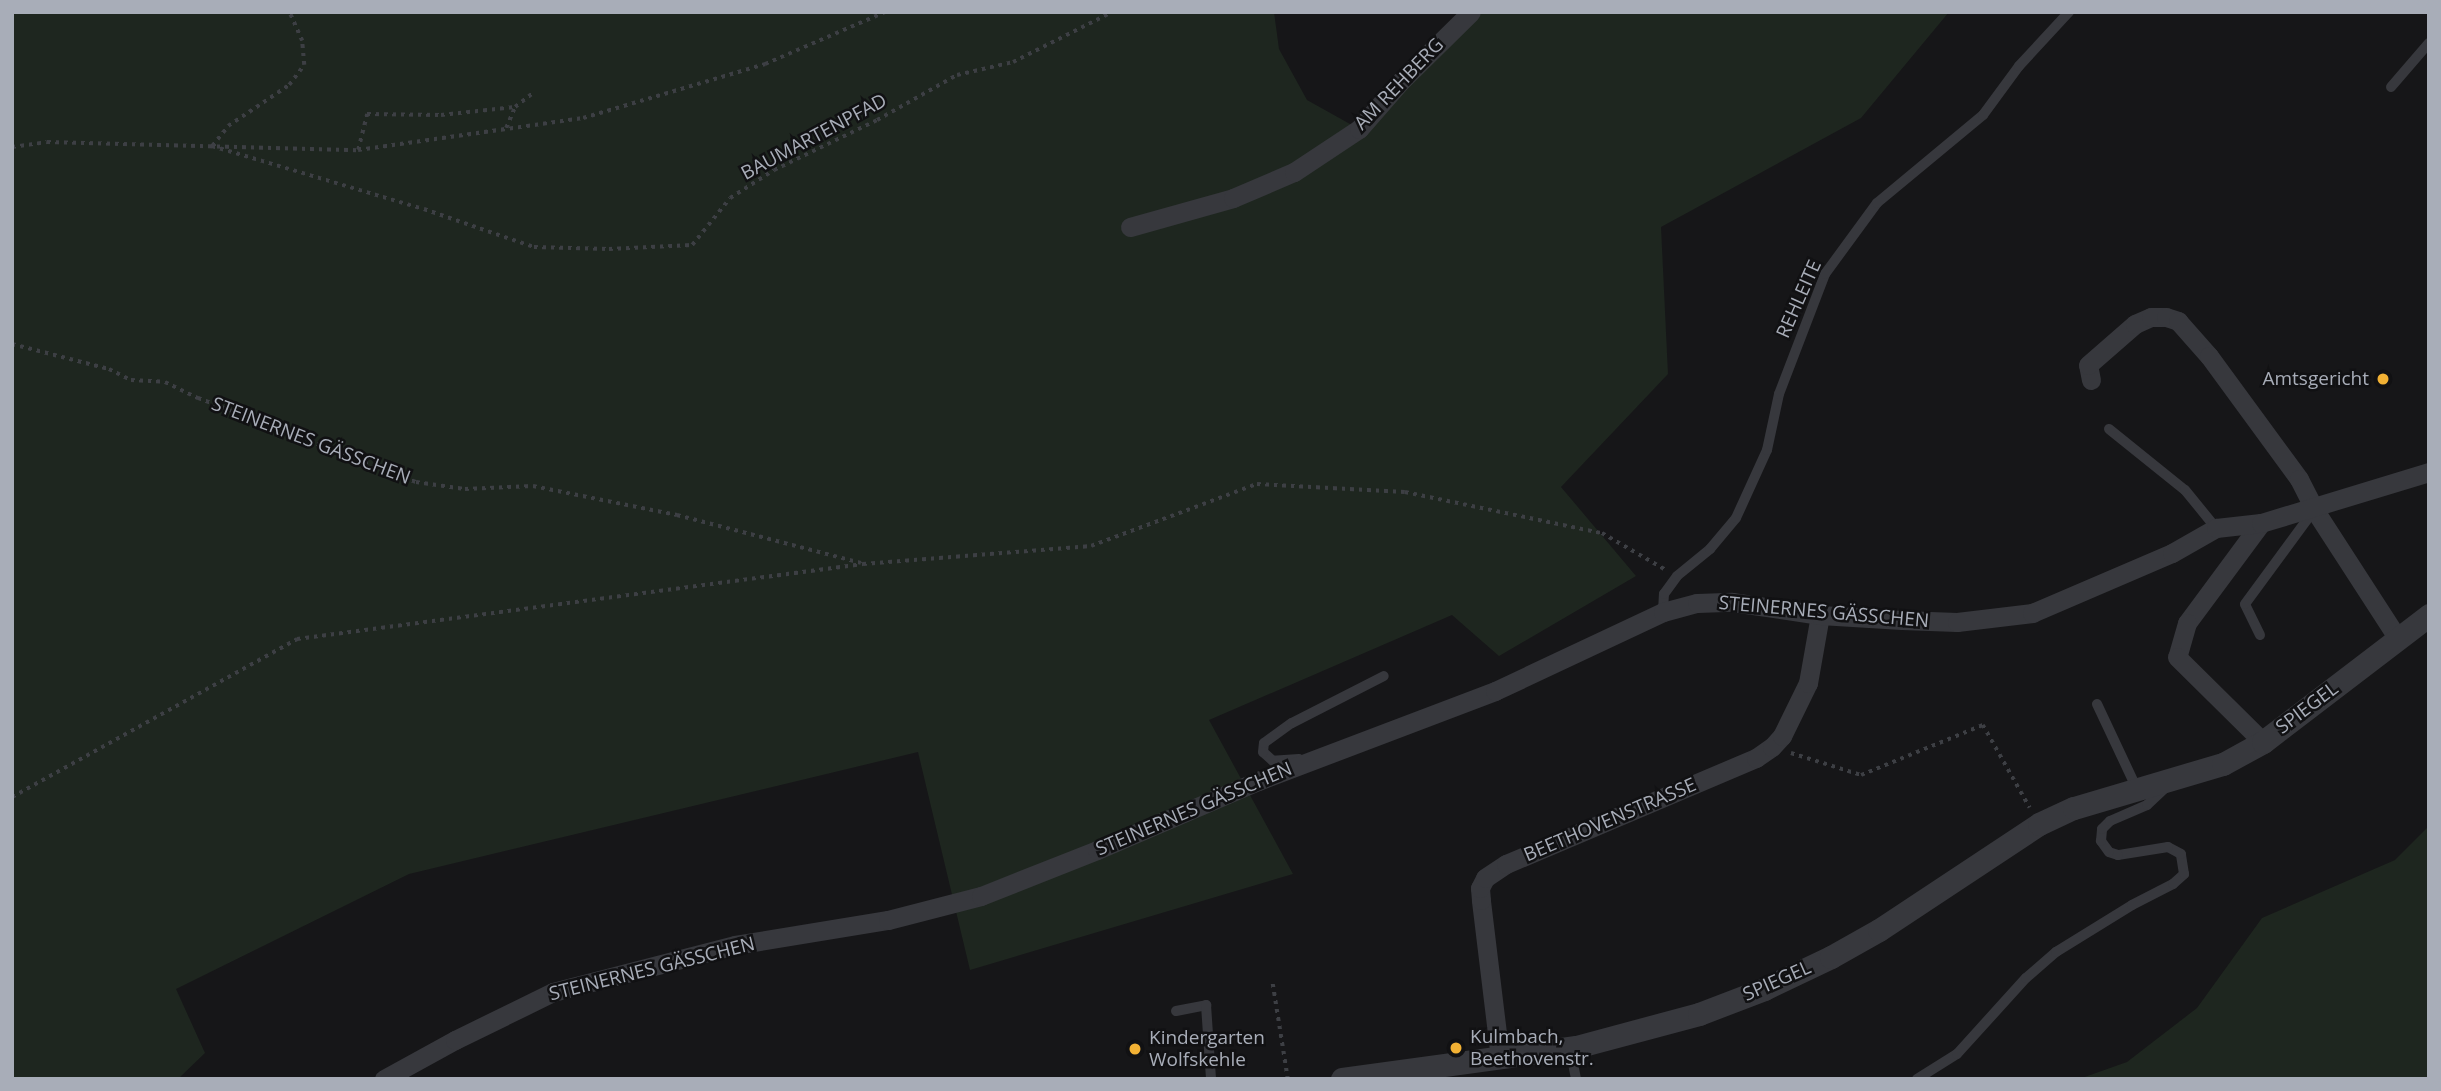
<!DOCTYPE html>
<html>
<head>
<meta charset="utf-8">
<style>
  body { margin:0 }
  #map { position:relative; width:2441px; height:1091px; overflow:hidden; background:#161618; font-family:"Open Sans",sans-serif }
  div>[style] { position:absolute }
  .green>* { inset:0; background:#1e261f }
  .path>* { height:3.5px; margin-top:-1.75px; transform-origin:0; background:repeating-linear-gradient(90deg,#3d3f44 0 3.5px,transparent 0 8.5px) }
  .service>* { height:10px; margin:-5px; padding:0 5px; transform-origin:5px; border-radius:5px; background:#37383d }
  .minor>* { height:19px; margin:-9.5px; padding:0 9.5px; transform-origin:9.5px; border-radius:9.5px; background:#37383d }
  .tertiary>* { height:23px; margin:-11.5px; padding:0 11.5px; transform-origin:11.5px; border-radius:11.5px; background:#37383d }
  .dots>* { width:19px; height:19px; translate:-50% -50%; box-sizing:border-box; border:4px solid #111113; border-radius:50% }
  span { translate:-50% -50%; white-space:nowrap; text-align:center; line-height:1.15; -webkit-text-stroke:5px #111113; paint-order:stroke }
  .street-label { font-size:19px; color:#a8adb8 }
  .poi-label { font-size:19px; color:#a8adb8 }
  .right { translate:-100% -50%; text-align:right }
  .left { translate:0 -50%; text-align:left }
  .frame { position:absolute; inset:0; border:14px solid #a8adb8; pointer-events:none }
</style>
</head>
<body>
<div id="map">
  <div class="green">
    <div style="clip-path:polygon(12px 12px,1274px 12px,1279px 49px,1307px 100px,1359px 129px,1471px 12px,1949px 12px,1861px 118px,1661px 227px,1668px 374px,1561px 487px,1636px 576px,1499px 656px,1452px 615px,1209px 720px,1293px 874px,970px 970px,918px 752px,409px 874px,176px 989px,205px 1053px,178px 1079px,12px 1079px)"></div>
    <div style="clip-path:polygon(2429px 826px,2429px 1079px,2079px 1079px,2127px 1062px,2197px 1008px,2262px 918px,2395px 860px)"></div>
  </div>
  <div class="path">
    <div style="left:506px;top:128px;width:23px;rotate:-67deg"></div>
    <div style="left:515px;top:107px;width:24px;rotate:-38deg"></div>
    <div style="left:212px;top:146px;width:221px;rotate:16.6deg"></div>
    <div style="left:424px;top:209px;width:116px;rotate:19.1deg"></div>
    <div style="left:534px;top:247px;width:75px;rotate:1.5deg"></div>
    <div style="left:609px;top:249px;width:83px;rotate:-2.8deg"></div>
    <div style="left:692px;top:245px;width:60px;rotate:-51deg"></div>
    <div style="left:730px;top:198px;width:52px;rotate:-32.5deg"></div>
    <div style="left:774px;top:170px;width:114px;rotate:-25.9deg"></div>
    <div style="left:877px;top:120px;width:92px;rotate:-29.4deg"></div>
    <div style="left:957px;top:75px;width:57px;rotate:-13.1deg"></div>
    <div style="left:1013px;top:62px;width:111px;rotate:-26.8deg"></div>
    <div style="left:212px;top:146px;width:26px;rotate:-51deg"></div>
    <div style="left:228px;top:126px;width:73px;rotate:-33.9deg"></div>
    <div style="left:289px;top:85px;width:25px;rotate:-53deg"></div>
    <div style="left:304px;top:65px;width:24px;rotate:-95deg"></div>
    <div style="left:302px;top:41px;width:32px;rotate:-114deg"></div>
    <div style="left:12px;top:147px;width:35px;rotate:-8deg"></div>
    <div style="left:47px;top:142px;width:311px;rotate:1.5deg"></div>
    <div style="left:358px;top:150px;width:227px;rotate:-8.1deg"></div>
    <div style="left:583px;top:118px;width:190px;rotate:-16.5deg"></div>
    <div style="left:765px;top:64px;width:131px;rotate:-23.4deg"></div>
    <div style="left:358px;top:150px;width:37px;rotate:-76deg"></div>
    <div style="left:367px;top:114px;width:74px;rotate:0.8deg"></div>
    <div style="left:441px;top:115px;width:74px;rotate:-6.2deg"></div>
    <div style="left:12px;top:344px;width:100px;rotate:14.5deg"></div>
    <div style="left:109px;top:369px;width:25px;rotate:27deg"></div>
    <div style="left:131px;top:380px;width:34px;rotate:3deg"></div>
    <div style="left:165px;top:382px;width:37px;rotate:26deg"></div>
    <div style="left:198px;top:398px;width:234px;rotate:21.1deg"></div>
    <div style="left:416px;top:482px;width:49px;rotate:8.1deg"></div>
    <div style="left:465px;top:489px;width:68px;rotate:-2.5deg"></div>
    <div style="left:533px;top:486px;width:147px;rotate:11.4deg"></div>
    <div style="left:677px;top:515px;width:190px;rotate:14.6deg"></div>
    <div style="left:1791px;top:753px;width:73px;rotate:17.4deg"></div>
    <div style="left:1861px;top:775px;width:132px;rotate:-22.3deg"></div>
    <div style="left:1983px;top:725px;width:95px;rotate:60.5deg"></div>
    <div style="left:12px;top:797px;width:326px;rotate:-29deg"></div>
    <div style="left:297px;top:639px;width:571px;rotate:-7.55deg"></div>
    <div style="left:863px;top:564px;width:229px;rotate:-4.5deg"></div>
    <div style="left:1091px;top:546px;width:177px;rotate:-20.5deg"></div>
    <div style="left:1257px;top:484px;width:148px;rotate:3.1deg"></div>
    <div style="left:1405px;top:492px;width:201px;rotate:11.8deg"></div>
    <div style="left:1602px;top:533px;width:72px;rotate:30.1deg"></div>
    <div style="left:1273px;top:984px;width:96px;rotate:81deg"></div>
  </div>
  <div class="service">
    <div style="left:2391px;top:87px;width:58px;rotate:-49.2deg"></div>
    <div style="left:2109px;top:429px;width:97px;rotate:38.8deg"></div>
    <div style="left:2185px;top:490px;width:49px;rotate:50.8deg"></div>
    <div style="left:1663px;top:612px;width:18px;rotate:-87deg"></div>
    <div style="left:1664px;top:594px;width:22px;rotate:-54deg"></div>
    <div style="left:1677px;top:576px;width:43px;rotate:-39.3deg"></div>
    <div style="left:1710px;top:549px;width:40px;rotate:-50deg"></div>
    <div style="left:1736px;top:518px;width:75px;rotate:-65.5deg"></div>
    <div style="left:1767px;top:450px;width:57px;rotate:-77.9deg"></div>
    <div style="left:1779px;top:394px;width:129px;rotate:-69deg"></div>
    <div style="left:1825px;top:274px;width:88px;rotate:-53.8deg"></div>
    <div style="left:1877px;top:203px;width:138px;rotate:-39.7deg"></div>
    <div style="left:1983px;top:115px;width:61px;rotate:-53.7deg"></div>
    <div style="left:2019px;top:66px;width:74px;rotate:-47.2deg"></div>
    <div style="left:2260px;top:635px;width:34px;rotate:-116deg"></div>
    <div style="left:2245px;top:604px;width:117px;rotate:-53.7deg"></div>
    <div style="left:2097px;top:704px;width:94px;rotate:64.8deg"></div>
    <div style="left:1299px;top:759px;width:26px;rotate:176deg"></div>
    <div style="left:1273px;top:761px;width:13px;rotate:-138deg"></div>
    <div style="left:1263px;top:752px;width:9px;rotate:-84deg"></div>
    <div style="left:1264px;top:743px;width:34px;rotate:-36deg"></div>
    <div style="left:1292px;top:723px;width:103px;rotate:-27.1deg"></div>
    <div style="left:1176px;top:1011px;width:31px;rotate:-11deg"></div>
    <div style="left:1206px;top:1005px;width:74px;rotate:86.1deg"></div>
    <div style="left:1570px;top:1048px;width:32px;rotate:79deg"></div>
    <div style="left:1917px;top:1079px;width:47px;rotate:-32deg"></div>
    <div style="left:1957px;top:1054px;width:103px;rotate:-47.8deg"></div>
    <div style="left:2026px;top:978px;width:40px;rotate:-41deg"></div>
    <div style="left:2056px;top:952px;width:89px;rotate:-31.7deg"></div>
    <div style="left:2132px;top:905px;width:46px;rotate:-27.1deg"></div>
    <div style="left:2173px;top:884px;width:15px;rotate:-42deg"></div>
    <div style="left:2184px;top:874px;width:20px;rotate:-99deg"></div>
    <div style="left:2181px;top:854px;width:15px;rotate:-152deg"></div>
    <div style="left:2168px;top:847px;width:51px;rotate:170.9deg"></div>
    <div style="left:2118px;top:855px;width:9px;rotate:-162deg"></div>
    <div style="left:2109px;top:852px;width:14px;rotate:-126deg"></div>
    <div style="left:2101px;top:841px;width:12px;rotate:-85deg"></div>
    <div style="left:2102px;top:829px;width:11px;rotate:-45deg"></div>
    <div style="left:2110px;top:821px;width:40px;rotate:-23.4deg"></div>
    <div style="left:2147px;top:805px;width:25px;rotate:-43deg"></div>
  </div>
  <div class="minor">
    <div style="left:1130px;top:227px;width:107px;rotate:-15.7deg"></div>
    <div style="left:1233px;top:198px;width:66px;rotate:-23.1deg"></div>
    <div style="left:1294px;top:172px;width:78px;rotate:-33.5deg"></div>
    <div style="left:1359px;top:129px;width:64px;rotate:-48.8deg"></div>
    <div style="left:1401px;top:81px;width:98px;rotate:-44.6deg"></div>
    <div style="left:2091px;top:380px;width:15px;rotate:-101deg"></div>
    <div style="left:2088px;top:365px;width:62px;rotate:-41.1deg"></div>
    <div style="left:2135px;top:324px;width:17px;rotate:-24deg"></div>
    <div style="left:2151px;top:317px;width:15px"></div>
    <div style="left:2166px;top:317px;width:13px;rotate:18deg"></div>
    <div style="left:2178px;top:321px;width:47px;rotate:48.5deg"></div>
    <div style="left:2209px;top:356px;width:152px;rotate:53.8deg"></div>
    <div style="left:2299px;top:479px;width:34px;rotate:63deg"></div>
    <div style="left:2314px;top:509px;width:155px;rotate:57.1deg"></div>
    <div style="left:2261px;top:523px;width:124px;rotate:126.5deg"></div>
    <div style="left:2187px;top:623px;width:35px;rotate:106deg"></div>
    <div style="left:2177px;top:657px;width:121px;rotate:44.7deg"></div>
    <div style="left:1500px;top:1058px;width:159px;rotate:-96.9deg"></div>
    <div style="left:1481px;top:900px;width:12px;rotate:-95deg"></div>
    <div style="left:1480px;top:888px;width:11px;rotate:-63deg"></div>
    <div style="left:1485px;top:878px;width:25px;rotate:-34deg"></div>
    <div style="left:1506px;top:864px;width:272px;rotate:-23deg"></div>
    <div style="left:1756px;top:758px;width:19px;rotate:-35deg"></div>
    <div style="left:1772px;top:747px;width:15px;rotate:-48deg"></div>
    <div style="left:1782px;top:736px;width:59px;rotate:-63.9deg"></div>
    <div style="left:1808px;top:683px;width:69px;rotate:-80deg"></div>
    <div style="left:384px;top:1079px;width:81px;rotate:-28.8deg"></div>
    <div style="left:455px;top:1040px;width:109px;rotate:-26.1deg"></div>
    <div style="left:553px;top:992px;width:188px;rotate:-14.5deg"></div>
    <div style="left:735px;top:945px;width:155px;rotate:-9.3deg"></div>
    <div style="left:888px;top:920px;width:96px;rotate:-14.5deg"></div>
    <div style="left:981px;top:896px;width:125px;rotate:-21.6deg"></div>
    <div style="left:1097px;top:850px;width:175px;rotate:-23.2deg"></div>
    <div style="left:1258px;top:781px;width:254px;rotate:-20.8deg"></div>
    <div style="left:1495px;top:691px;width:186px;rotate:-25.2deg"></div>
    <div style="left:1663px;top:612px;width:35px;rotate:-15deg"></div>
    <div style="left:1697px;top:603px;width:35px;rotate:-2deg"></div>
    <div style="left:1732px;top:602px;width:89px;rotate:8.4deg"></div>
    <div style="left:1820px;top:615px;width:82px;rotate:3.5deg"></div>
    <div style="left:1902px;top:620px;width:55px;rotate:2.1deg"></div>
    <div style="left:1957px;top:622px;width:76px;rotate:-6.8deg"></div>
    <div style="left:2032px;top:613px;width:152px;rotate:-23.2deg"></div>
    <div style="left:2172px;top:553px;width:51px;rotate:-29.6deg"></div>
    <div style="left:2216px;top:528px;width:45px;rotate:-6.3deg"></div>
    <div style="left:2261px;top:523px;width:176px;rotate:-16.9deg"></div>
  </div>
  <div class="tertiary">
    <div style="left:1342px;top:1079px;width:236px;rotate:-7.8deg"></div>
    <div style="left:1576px;top:1047px;width:127px;rotate:-15deg"></div>
    <div style="left:1699px;top:1014px;width:70px;rotate:-21deg"></div>
    <div style="left:1764px;top:989px;width:74px;rotate:-25.5deg"></div>
    <div style="left:1831px;top:957px;width:55px;rotate:-29.4deg"></div>
    <div style="left:1879px;top:930px;width:192px;rotate:-33.5deg"></div>
    <div style="left:2039px;top:824px;width:38px;rotate:-25deg"></div>
    <div style="left:2074px;top:808px;width:155px;rotate:-16.5deg"></div>
    <div style="left:2223px;top:764px;width:46px;rotate:-28.8deg"></div>
    <div style="left:2263px;top:742px;width:209px;rotate:-37.4deg"></div>
  </div>
  <div class="dots">
    <div style="left:2383px;top:379px;background:#f2b134"></div>
    <div style="left:1456px;top:1048px;background:#f2b134"></div>
    <div style="left:1135px;top:1049px;background:#f2b134"></div>
  </div>
  <div class="street-label">
    <span style="left:1399px;top:84px;rotate:-46deg">AM REHBERG</span>
    <span style="left:814px;top:137px;rotate:-28deg">BAUMARTENPFAD</span>
    <span style="left:1799px;top:299px;rotate:-66deg">REHLEITE</span>
    <span style="left:311px;top:441px;rotate:21deg">STEINERNES GÄSSCHEN</span>
    <span style="left:1824px;top:612px;rotate:5deg">STEINERNES GÄSSCHEN</span>
    <span style="left:2307px;top:708px;rotate:-37deg">SPIEGEL</span>
    <span style="left:1194px;top:809px;rotate:-23deg">STEINERNES GÄSSCHEN</span>
    <span style="left:1610px;top:820px;rotate:-23deg">BEETHOVENSTRASSE</span>
    <span style="left:652px;top:969px;rotate:-14deg">STEINERNES GÄSSCHEN</span>
    <span style="left:1777px;top:981px;rotate:-24deg">SPIEGEL</span>
  </div>
  <div class="poi-label">
    <span class="right" style="left:2369px;top:379px">Amtsgericht</span>
    <span class="left" style="left:1470px;top:1048px">Kulmbach,<br>Beethovenstr.</span>
    <span class="left" style="left:1149px;top:1049px">Kindergarten<br>Wolfskehle</span>
  </div>
  <div class="frame"></div>
</div>
</body>
</html>
